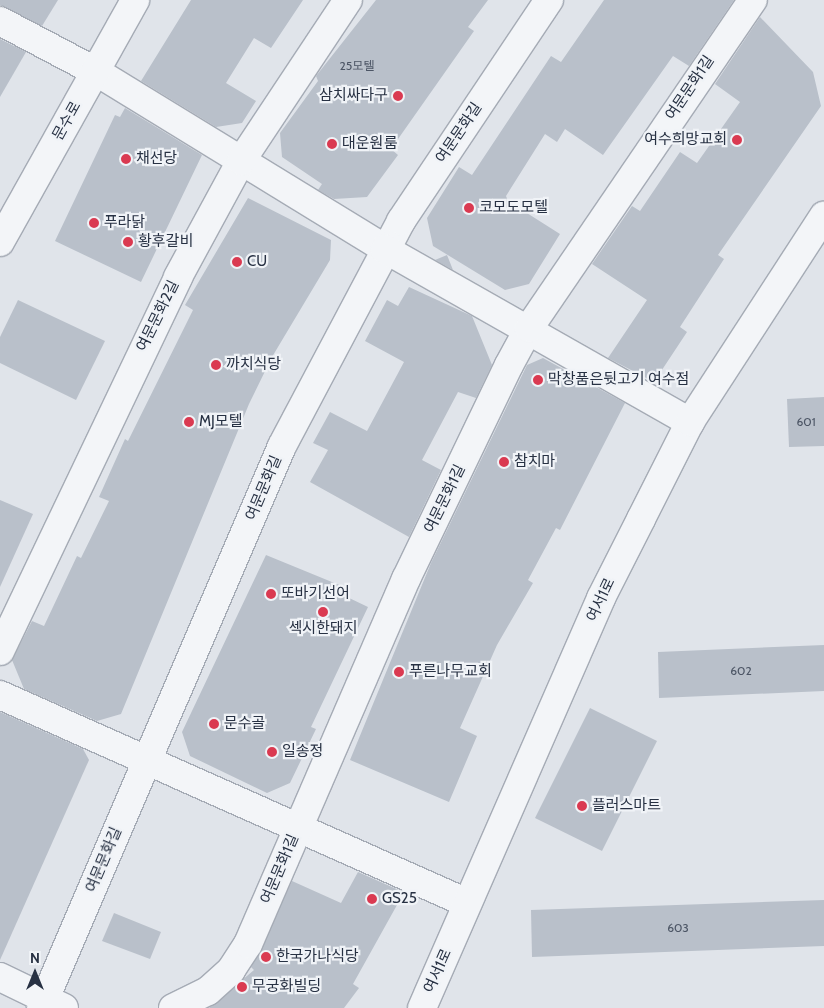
<!DOCTYPE html>
<html>
<head>
<meta charset="utf-8">
<style>
  body { margin:0 }
  #map { position:relative; width:824px; height:1008px; overflow:hidden; background:#e0e4ea; font-family:Cabin,"Noto Sans KR",sans-serif }
  div>[style] { position:absolute }
  .building>* { inset:0; background:#b9c0ca }
  .roads { filter:drop-shadow(1px 0 #a5abb5) drop-shadow(-1px 0 #a5abb5) drop-shadow(0 1px #a5abb5) drop-shadow(0 -1px #a5abb5) }
  .pedestrian>* { height:28px; margin:-14px; padding:0 14px; transform-origin:14px; border-radius:14px; background:#f3f5f8 }
  .minor>* { height:28px; margin:-14px; padding:0 14px; transform-origin:14px; border-radius:14px; background:#f3f5f8 }
  .tertiary>* { height:28px; margin:-14px; padding:0 14px; transform-origin:14px; border-radius:14px; background:#f3f5f8 }
  .dots>* { width:14px; height:14px; translate:-50% -50%; box-sizing:border-box; border:2px solid #f0f3f7; border-radius:50% }
  span { translate:-50% -50%; white-space:nowrap; text-align:center; line-height:1.15; -webkit-text-stroke:4.5px #f0f3f7; paint-order:stroke }
  .number-label { font-size:12px; color:#4c5565 }
  .number-label span { -webkit-text-stroke-width:0 }
  .street-label { font-size:15px; color:#273143 }
  .poi-label { font-size:15px; color:#273143 }
  .right { translate:-100% -50%; text-align:right }
  .left { translate:0 -50%; text-align:left }
  .north { position:absolute; left:10px; top:948px; width:50px; height:50px; -webkit-text-stroke:4px #f0f3f7; paint-order:stroke; rotate:0deg; font-size:14px; font-weight:700; line-height:20px; text-align:center; color:#273143 }
  .north::after { content:''; display:block; margin:auto; width:18px; height:22px; background:#273143; clip-path:polygon(50% 0,100% 100%,50% 72%,0 100%) }
</style>
</head>
<body>
<div id="map">
  <div class="building">
    <div style="clip-path:polygon(0 0,58px 0,42px 26px,0 5px)"></div>
    <div style="clip-path:polygon(191px 0,303px 0,271px 48px,254px 38px,226px 83px,256px 101px,242px 123px,216px 127px,141px 81px)"></div>
    <div style="clip-path:polygon(376px 0,488px 0,468px 27px,474px 31px,391px 149px,398px 155px,367px 197px,334px 199px,318px 190px,322px 184px,282px 157px,280px 133px,318px 81px,316px 76px)"></div>
    <div style="clip-path:polygon(604px 0,734px 0,689px 66px,673px 56px,603px 155px,565px 129px,557px 142px,545px 134px,506px 196px,508px 201px,560px 234px,529px 284px,505px 290px,433px 246px,427px 218px,459px 167px,472px 175px,551px 56px,561px 62px)"></div>
    <div style="clip-path:polygon(760px 17px,813px 72px,821px 106px,718px 255px,724px 259px,680px 327px,687px 332px,654px 382px,608px 358px,647px 300px,592px 264px,632px 206px,640px 211px,680px 152px,697px 163px,740px 102px,715px 84px)"></div>
    <div style="clip-path:polygon(0 39px,26px 52px,0 97px)"></div>
    <div style="clip-path:polygon(125px 108px,202px 155px,141px 282px,55px 241px,115px 115px,120px 117px)"></div>
    <div style="clip-path:polygon(248px 198px,331px 240px,330px 260px,272px 357px,249px 404px,121px 714px,97px 721px,24px 689px,12px 660px,32px 621px,44px 626px,77px 556px,81px 558px,109px 501px,99px 497px,125px 439px,128px 441px,193px 310px,185px 305px)"></div>
    <div style="clip-path:polygon(447px 255px,453px 270px,435px 260px)"></div>
    <div style="clip-path:polygon(409px 287px,472px 316px,492px 365px,476px 398px,458px 392px,422px 460px,441px 470px,409px 537px,310px 482px,328px 450px,313px 443px,330px 412px,367px 431px,404px 362px,365px 341px,387px 300px,398px 306px)"></div>
    <div style="clip-path:polygon(18px 300px,105px 341px,76px 400px,0 363px,0 337px)"></div>
    <div style="clip-path:polygon(543px 358px,625px 403px,560px 530px,556px 528px,528px 580px,533px 583px,497px 645px,460px 728px,477px 736px,449px 802px,350px 760px,431px 563px,527px 365px)"></div>
    <div style="clip-path:polygon(824px 397px,824px 446px,789px 447px,787px 399px)"></div>
    <div style="clip-path:polygon(0 500px,33px 514px,0 587px)"></div>
    <div style="clip-path:polygon(266px 555px,349px 589px,345px 596px,368px 607px,311px 727px,316px 729px,290px 783px,267px 793px,190px 756px,182px 732px)"></div>
    <div style="clip-path:polygon(824px 645px,824px 691px,659px 698px,658px 652px)"></div>
    <div style="clip-path:polygon(590px 708px,657px 741px,602px 851px,535px 818px)"></div>
    <div style="clip-path:polygon(0 712px,83px 749px,89px 760px,0 960px)"></div>
    <div style="clip-path:polygon(358px 872px,401px 891px,402px 896px,353px 984px,359px 988px,344px 1008px,209px 1008px,254px 970px,251px 967px,292px 881px,341px 903px)"></div>
    <div style="clip-path:polygon(824px 900px,824px 946px,532px 957px,531px 910px)"></div>
    <div style="clip-path:polygon(114px 913px,161px 932px,150px 959px,102px 941px)"></div>
  </div>
  <div class="roads">
    <div class="pedestrian">
      <div style="left:41px;top:1008px;width:611px;rotate:-66.79deg"></div>
      <div style="left:282px;top:446px;width:255px;rotate:-62.1deg"></div>
      <div style="left:401px;top:221px;width:266px;rotate:-56.2deg"></div>
    </div>
    <div class="minor">
      <div style="left:0;top:21px;width:107px;rotate:27.8deg"></div>
      <div style="left:95px;top:71px;width:340px;rotate:31.5deg"></div>
      <div style="left:385px;top:249px;width:351px;rotate:29.6deg"></div>
      <div style="left:0;top:651px;width:414px;rotate:-64.5deg"></div>
      <div style="left:178px;top:277px;width:132px;rotate:-61.5deg"></div>
      <div style="left:241px;top:161px;width:193px;rotate:-56.4deg"></div>
      <div style="left:0;top:695px;width:511px;rotate:24.01deg"></div>
      <div style="left:0;top:977px;width:71px;rotate:25.8deg"></div>
      <div style="left:173px;top:1008px;width:39px;rotate:-26deg"></div>
      <div style="left:208px;top:991px;width:31px;rotate:-42deg"></div>
      <div style="left:231px;top:970px;width:31px;rotate:-57deg"></div>
      <div style="left:248px;top:944px;width:398px;rotate:-66.6deg"></div>
      <div style="left:406px;top:579px;width:237px;rotate:-64.3deg"></div>
      <div style="left:509px;top:365px;width:42px;rotate:-61.6deg"></div>
      <div style="left:529px;top:328px;width:397px;rotate:-55.7deg"></div>
    </div>
    <div class="tertiary">
      <div style="left:0;top:242px;width:277px;rotate:-60.8deg"></div>
      <div style="left:422px;top:1008px;width:447px;rotate:-66.4deg"></div>
      <div style="left:601px;top:598px;width:89px;rotate:-63.1deg"></div>
      <div style="left:641px;top:519px;width:109px;rotate:-63.2deg"></div>
      <div style="left:690px;top:422px;width:246px;rotate:-57deg"></div>
    </div>
  </div>
  <div class="dots">
    <div style="left:398px;top:96px;background:#da3a51"></div>
    <div style="left:737px;top:140px;background:#da3a51"></div>
    <div style="left:332px;top:144px;background:#da3a51"></div>
    <div style="left:126px;top:159px;background:#da3a51"></div>
    <div style="left:469px;top:208px;background:#da3a51"></div>
    <div style="left:94px;top:223px;background:#da3a51"></div>
    <div style="left:128px;top:242px;background:#da3a51"></div>
    <div style="left:237px;top:262px;background:#da3a51"></div>
    <div style="left:216px;top:365px;background:#da3a51"></div>
    <div style="left:538px;top:380px;background:#da3a51"></div>
    <div style="left:189px;top:422px;background:#da3a51"></div>
    <div style="left:504px;top:462px;background:#da3a51"></div>
    <div style="left:271px;top:594px;background:#da3a51"></div>
    <div style="left:323px;top:612px;background:#da3a51"></div>
    <div style="left:399px;top:672px;background:#da3a51"></div>
    <div style="left:214px;top:724px;background:#da3a51"></div>
    <div style="left:272px;top:752px;background:#da3a51"></div>
    <div style="left:582px;top:806px;background:#da3a51"></div>
    <div style="left:372px;top:899px;background:#da3a51"></div>
    <div style="left:266px;top:957px;background:#da3a51"></div>
    <div style="left:242px;top:987px;background:#da3a51"></div>
  </div>
  <div class="number-label">
    <span style="left:357px;top:66px">25모텔</span>
    <span style="left:806px;top:422px">601</span>
    <span style="left:741px;top:671px">602</span>
    <span style="left:678px;top:928px">603</span>
  </div>
  <div class="street-label">
    <span style="left:690px;top:88px;rotate:-56deg">여문문화1길</span>
    <span style="left:67px;top:121px;rotate:-61deg">문수로</span>
    <span style="left:459px;top:133px;rotate:-56deg">여문문화길</span>
    <span style="left:158px;top:316px;rotate:-64deg">여문문화2길</span>
    <span style="left:264px;top:488px;rotate:-67deg">여문문화길</span>
    <span style="left:445px;top:499px;rotate:-64deg">여문문화1길</span>
    <span style="left:601px;top:600px;rotate:-65deg">여서1로</span>
    <span style="left:104px;top:860px;rotate:-67deg">여문문화길</span>
    <span style="left:280px;top:869px;rotate:-67deg">여문문화1길</span>
    <span style="left:438px;top:971px;rotate:-66deg">여서1로</span>
  </div>
  <div class="poi-label">
    <span class="right" style="left:388px;top:96px">삼치싸다구</span>
    <span class="right" style="left:727px;top:140px">여수희망교회</span>
    <span class="left" style="left:342px;top:144px">대운원룸</span>
    <span class="left" style="left:136px;top:159px">채선당</span>
    <span class="left" style="left:479px;top:208px">코모도모텔</span>
    <span class="left" style="left:104px;top:223px">푸라닭</span>
    <span class="left" style="left:138px;top:242px">황후갈비</span>
    <span class="left" style="left:247px;top:262px">CU</span>
    <span class="left" style="left:226px;top:365px">까치식당</span>
    <span class="left" style="left:548px;top:380px">막창품은뒷고기 여수점</span>
    <span class="left" style="left:199px;top:422px">MJ모텔</span>
    <span class="left" style="left:514px;top:462px">참치마</span>
    <span class="left" style="left:281px;top:594px">또바기선어</span>
    <span style="left:323px;top:629px">섹시한돼지</span>
    <span class="left" style="left:409px;top:672px">푸른나무교회</span>
    <span class="left" style="left:224px;top:724px">문수골</span>
    <span class="left" style="left:282px;top:752px">일송정</span>
    <span class="left" style="left:592px;top:806px">플러스마트</span>
    <span class="left" style="left:382px;top:899px">GS25</span>
    <span class="left" style="left:276px;top:957px">한국가나식당</span>
    <span class="left" style="left:252px;top:987px">무궁화빌딩</span>
  </div>
  <div class="north">N</div>
</div>
</body>
</html>
